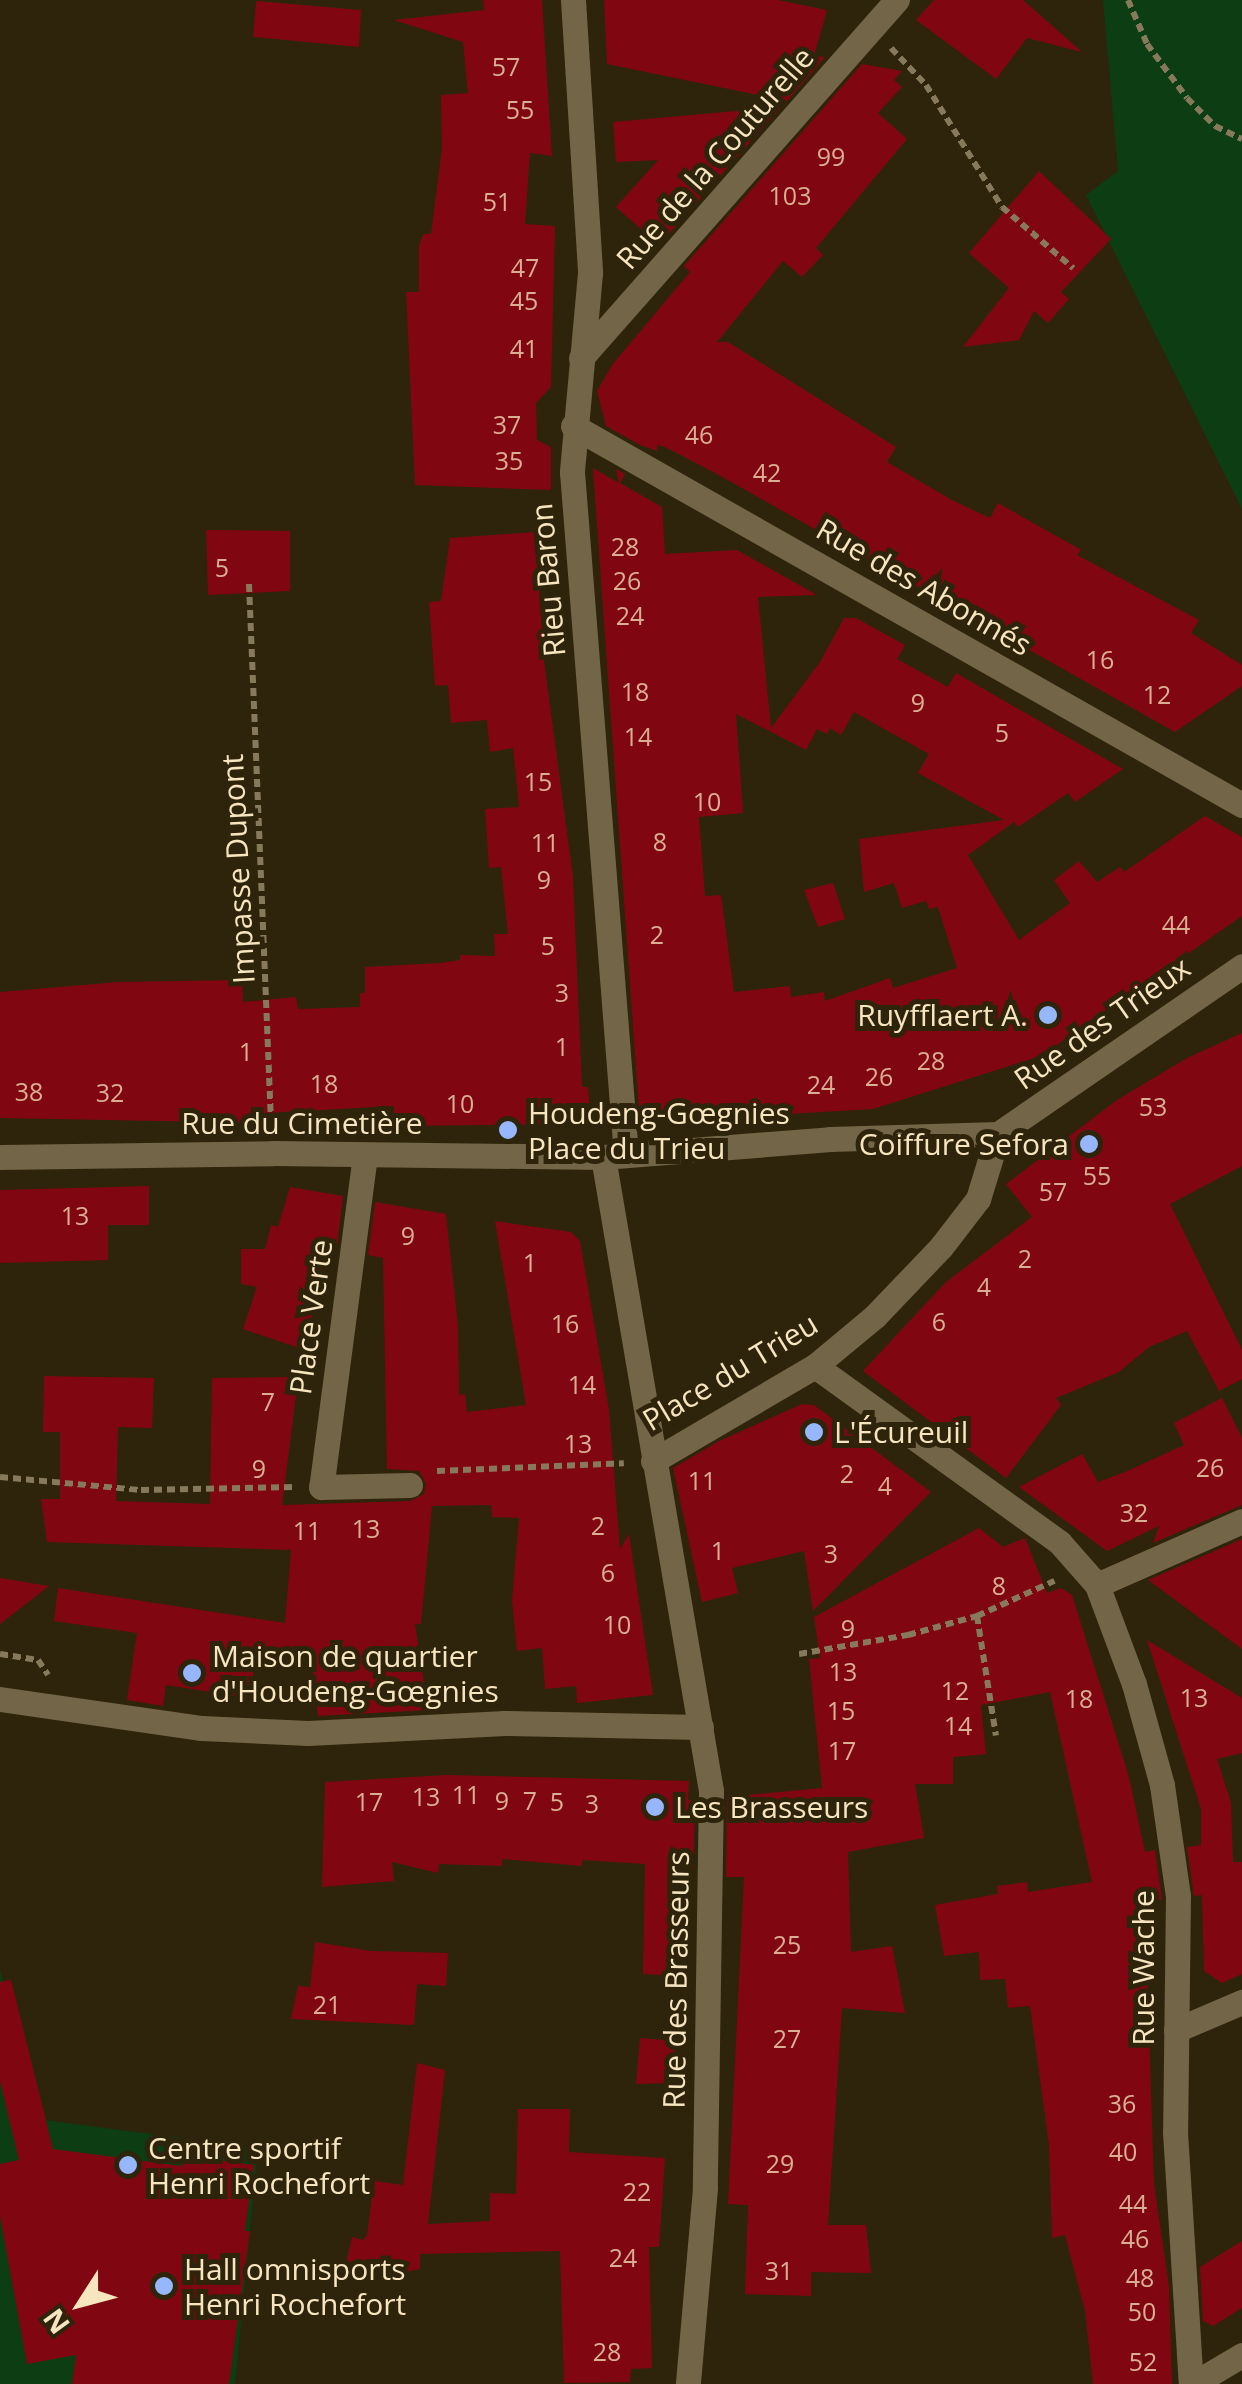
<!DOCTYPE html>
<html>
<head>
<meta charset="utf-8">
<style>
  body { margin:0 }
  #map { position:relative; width:1242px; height:2384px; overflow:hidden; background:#2e240b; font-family:"Open Sans",sans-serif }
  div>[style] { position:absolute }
  .green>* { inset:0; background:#0c3d13 }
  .building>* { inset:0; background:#800711 }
  .path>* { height:6px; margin-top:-3px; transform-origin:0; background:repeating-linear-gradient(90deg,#87795b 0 8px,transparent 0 13px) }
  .minor>* { height:25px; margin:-12.5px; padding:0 12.5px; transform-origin:12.5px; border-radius:12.5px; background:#736547 }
  .tertiary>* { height:25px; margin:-12.5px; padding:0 12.5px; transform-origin:12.5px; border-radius:12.5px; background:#736547 }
  .dots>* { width:28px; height:28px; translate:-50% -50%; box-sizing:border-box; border:5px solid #2e240b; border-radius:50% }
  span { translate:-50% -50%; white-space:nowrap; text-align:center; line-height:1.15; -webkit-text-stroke:10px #2e240b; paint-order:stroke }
  .number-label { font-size:25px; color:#d9ae94 }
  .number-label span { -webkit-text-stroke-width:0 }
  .street-label { font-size:30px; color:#f7e5c0 }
  .poi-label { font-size:30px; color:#f7e5c0 }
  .right { translate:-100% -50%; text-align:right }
  .left { translate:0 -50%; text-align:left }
  .north { position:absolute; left:30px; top:2254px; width:100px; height:100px; -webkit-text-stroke:8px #2e240b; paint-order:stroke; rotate:234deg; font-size:28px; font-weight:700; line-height:40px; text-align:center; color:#f7e5c0 }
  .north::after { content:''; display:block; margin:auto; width:35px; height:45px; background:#f7e5c0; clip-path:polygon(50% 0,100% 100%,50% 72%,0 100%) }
</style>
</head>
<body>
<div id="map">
  <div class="green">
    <div style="clip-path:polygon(1103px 0,1242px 0,1242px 509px,1086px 195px,1118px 171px)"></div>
    <div style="clip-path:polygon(0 1969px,36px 2119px,258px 2148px,235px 2384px,0 2384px)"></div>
  </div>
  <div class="building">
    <div style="clip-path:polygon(483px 0,542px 0,552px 156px,530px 153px,525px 224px,555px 226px,551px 387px,536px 403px,537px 440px,551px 447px,551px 490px,415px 485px,406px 292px,419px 292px,419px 246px,423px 234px,431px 234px,442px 148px,441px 95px,468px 93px,463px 42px,394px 20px,484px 10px)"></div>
    <div style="clip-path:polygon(604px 0,778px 0,827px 10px,814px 56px,825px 57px,787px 101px,607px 64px)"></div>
    <div style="clip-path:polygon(934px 0,1023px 0,1082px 52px,1027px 38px,996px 79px,916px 20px)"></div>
    <div style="clip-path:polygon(256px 1px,361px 10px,359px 47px,253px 37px)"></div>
    <div style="clip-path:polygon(862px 64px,902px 71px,894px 80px,902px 87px,878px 113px,907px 139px,816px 248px,823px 255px,802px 277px,783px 261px,717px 342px,728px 342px,896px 447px,887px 462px,952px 500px,990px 518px,998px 503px,1081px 550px,1077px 555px,1199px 620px,1191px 633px,1242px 665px,1242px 686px,1175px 732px,717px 474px,665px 447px,657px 445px,657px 451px,640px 445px,606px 426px,597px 391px,612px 365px,690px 272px,684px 266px)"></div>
    <div style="clip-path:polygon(781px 107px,659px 245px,616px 207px,658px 160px,616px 162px,613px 122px)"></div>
    <div style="clip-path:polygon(1039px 171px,1111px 239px,1061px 292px,1069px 299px,1048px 323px,1034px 311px,1019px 340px,963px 347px,1009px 288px,969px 253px)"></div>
    <div style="clip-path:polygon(evenodd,593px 468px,619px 483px,616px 469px,625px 474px,620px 483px,662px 507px,665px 554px,737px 550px,817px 595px,758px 597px,771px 728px,820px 662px,844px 618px,856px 618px,905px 645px,897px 659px,948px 687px,956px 673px,1123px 769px,1075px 802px,1068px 793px,1018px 827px,1014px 822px,968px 855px,1019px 940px,1070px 903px,1054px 880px,1079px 861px,1097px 882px,1120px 867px,1124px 872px,1205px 816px,1242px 837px,1242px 916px,1041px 1056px,873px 1109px,654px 1122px,639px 1110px,593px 468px,854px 712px,929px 754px,918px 773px,1004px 820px,859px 839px,864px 892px,894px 883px,902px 908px,926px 901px,929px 909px,938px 907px,957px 968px,893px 988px,890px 978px,825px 1001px,824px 992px,791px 997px,790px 986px,734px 992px,721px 895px,705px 896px,699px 817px,743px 813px,736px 714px,806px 750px,817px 729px,827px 734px,830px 728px,841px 735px,854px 712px)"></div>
    <div style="clip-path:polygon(206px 530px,290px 531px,290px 591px,208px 595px)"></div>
    <div style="clip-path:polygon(536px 532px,544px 661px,573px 877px,582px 1087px,588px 1087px,591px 1124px,393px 1126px,394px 1106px,266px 1113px,266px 1123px,0 1118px,0 992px,118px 982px,242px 980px,243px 1002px,296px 997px,298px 1009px,360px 1007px,360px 993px,365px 993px,365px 967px,440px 963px,460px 960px,460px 955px,495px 956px,494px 934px,508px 934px,501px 867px,489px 868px,485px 809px,519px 807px,513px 748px,490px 752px,487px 720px,451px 723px,448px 685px,435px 686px,429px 602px,441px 601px,450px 538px)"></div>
    <div style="clip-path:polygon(833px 883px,845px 919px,818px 927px,804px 890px)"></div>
    <div style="clip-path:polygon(1242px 1033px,1242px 1166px,1170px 1204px,1242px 1350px,1242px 1379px,1219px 1391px,1187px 1331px,1149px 1347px,1119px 1372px,1056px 1398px,1061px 1405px,1006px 1478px,863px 1371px,946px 1282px,1032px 1217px,1006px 1184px,1117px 1100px,1187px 1058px)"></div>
    <div style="clip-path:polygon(149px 1186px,149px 1225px,108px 1225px,108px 1260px,0 1263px,0 1190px)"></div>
    <div style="clip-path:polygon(290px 1187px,343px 1196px,337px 1246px,333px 1245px,302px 1349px,243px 1329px,257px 1287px,241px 1284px,241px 1249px,265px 1249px,271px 1225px,278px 1227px)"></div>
    <div style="clip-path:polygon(375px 1202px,446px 1214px,458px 1326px,459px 1395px,465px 1394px,467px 1412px,526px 1405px,495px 1221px,571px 1232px,580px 1241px,609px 1410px,620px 1549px,629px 1534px,653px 1695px,577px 1703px,576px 1686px,545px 1689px,542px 1648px,517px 1651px,512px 1601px,519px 1518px,492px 1517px,491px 1505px,432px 1506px,421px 1624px,415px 1624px,428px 1710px,318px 1716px,311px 1655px,256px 1652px,250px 1698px,166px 1685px,163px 1706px,127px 1700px,137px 1633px,54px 1621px,58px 1588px,285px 1623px,291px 1550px,47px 1542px,41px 1499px,60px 1499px,60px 1432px,43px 1432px,44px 1376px,154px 1378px,152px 1428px,118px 1427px,116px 1501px,210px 1504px,212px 1378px,293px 1377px,290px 1386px,297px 1388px,282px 1505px,410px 1501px,424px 1494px,426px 1484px,419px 1471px,387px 1469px,383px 1258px,368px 1255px)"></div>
    <div style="clip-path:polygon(1222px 1398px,1242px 1438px,1242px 1505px,1153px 1543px,1159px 1526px,1107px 1551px,1019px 1487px,1082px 1454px,1098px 1482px,1125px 1472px,1184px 1445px,1174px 1423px)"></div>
    <div style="clip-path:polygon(802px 1404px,814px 1405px,931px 1492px,813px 1611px,804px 1551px,732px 1568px,738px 1593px,702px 1602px,673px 1468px,719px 1441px)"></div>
    <div style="clip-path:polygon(979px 1528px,1003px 1547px,1025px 1538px,1047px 1593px,1061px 1588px,1072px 1595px,1129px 1777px,1145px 1852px,1155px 1850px,1162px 1900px,1145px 1901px,1146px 1939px,1154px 2184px,1169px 2286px,1172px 2384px,1093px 2384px,1085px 2311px,1065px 2235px,1052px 2238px,1049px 2145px,1030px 2006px,1008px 2008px,1005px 1979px,980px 1980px,979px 1952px,944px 1956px,935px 1905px,998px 1894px,997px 1886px,1027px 1882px,1028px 1892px,1092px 1882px,1050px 1692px,981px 1705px,986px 1754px,953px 1757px,953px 1784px,915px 1784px,924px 1838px,848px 1852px,851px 1952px,892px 1946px,905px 2013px,842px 2008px,828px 2225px,866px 2225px,871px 2273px,811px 2272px,811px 2296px,745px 2294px,748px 2205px,728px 2204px,744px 1877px,726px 1877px,727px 1797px,822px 1788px,809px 1659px,820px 1658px,814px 1617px)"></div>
    <div style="clip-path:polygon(1242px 1539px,1242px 1649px,1148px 1580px)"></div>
    <div style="clip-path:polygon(0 1578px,49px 1586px,0 1624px)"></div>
    <div style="clip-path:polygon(1147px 1640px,1242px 1698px,1242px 1753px,1217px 1759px,1231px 1803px,1233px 1862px,1242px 1862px,1242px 1974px,1222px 1983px,1204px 1971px,1202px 1895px,1194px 1896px,1187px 1847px,1201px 1845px,1201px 1809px)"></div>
    <div style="clip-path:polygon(446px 1775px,689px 1781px,688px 1800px,695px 1800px,693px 1876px,686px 1876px,679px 1976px,643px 1974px,645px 1864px,582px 1860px,582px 1866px,502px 1859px,502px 1866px,439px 1864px,438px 1873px,392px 1862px,394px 1881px,322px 1887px,325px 1782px)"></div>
    <div style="clip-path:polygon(315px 1942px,371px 1951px,448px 1953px,446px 1986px,417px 1984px,414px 2025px,291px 2019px,298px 1986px,310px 1987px)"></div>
    <div style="clip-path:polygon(11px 1980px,53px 2149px,182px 2166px,184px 2155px,254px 2165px,245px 2231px,250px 2231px,229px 2384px,72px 2384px,76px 2355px,27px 2364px,0 2216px,0 2164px,19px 2160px,0 2081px,0 1982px)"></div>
    <div style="clip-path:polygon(640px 2038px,676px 2041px,673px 2083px,636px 2084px)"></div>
    <div style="clip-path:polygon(417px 2063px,445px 2070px,428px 2224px,490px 2221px,490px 2193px,516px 2194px,518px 2109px,570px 2109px,569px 2152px,665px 2158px,659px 2247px,649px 2247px,652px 2368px,631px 2369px,630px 2382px,564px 2383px,560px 2251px,420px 2254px,420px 2269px,405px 2272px,345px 2267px,352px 2237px,363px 2240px,367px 2235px,374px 2181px,403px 2185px)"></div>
    <div style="clip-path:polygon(1242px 2241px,1242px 2308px,1213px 2326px,1203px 2321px,1200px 2267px)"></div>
  </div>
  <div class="path">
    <div style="left:1128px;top:0;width:48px;rotate:66.6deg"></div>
    <div style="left:1147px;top:44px;width:67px;rotate:53.5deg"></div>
    <div style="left:1187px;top:98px;width:40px;rotate:45deg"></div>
    <div style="left:1215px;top:126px;width:30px;rotate:26deg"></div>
    <div style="left:891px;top:48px;width:51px;rotate:46.6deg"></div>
    <div style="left:926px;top:85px;width:144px;rotate:58.1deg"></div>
    <div style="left:1002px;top:207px;width:94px;rotate:40.7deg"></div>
    <div style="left:249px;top:584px;width:538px;rotate:87.66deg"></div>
    <div style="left:437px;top:1471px;width:187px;rotate:-2.4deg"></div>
    <div style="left:0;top:1477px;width:142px;rotate:5.3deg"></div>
    <div style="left:141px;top:1490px;width:154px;rotate:-1.1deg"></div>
    <div style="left:977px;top:1616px;width:121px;rotate:81deg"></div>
    <div style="left:0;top:1654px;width:38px;rotate:9deg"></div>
    <div style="left:38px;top:1660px;width:18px;rotate:56deg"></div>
    <div style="left:799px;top:1654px;width:111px;rotate:-9.9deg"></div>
    <div style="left:908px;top:1635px;width:72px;rotate:-15.4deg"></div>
    <div style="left:977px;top:1616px;width:85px;rotate:-24.4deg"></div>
  </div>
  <div class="minor">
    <div style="left:573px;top:0;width:274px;rotate:86.4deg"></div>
    <div style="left:590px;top:273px;width:200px;rotate:95.2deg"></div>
    <div style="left:572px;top:472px;width:685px;rotate:85.48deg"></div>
    <div style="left:581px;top:358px;width:478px;rotate:-48.6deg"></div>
    <div style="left:573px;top:426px;width:769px;rotate:29.53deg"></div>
    <div style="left:365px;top:1155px;width:335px;rotate:97.5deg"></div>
    <div style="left:321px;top:1487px;width:89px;rotate:-1.3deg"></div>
    <div style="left:603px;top:1157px;width:643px;rotate:80.33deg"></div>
    <div style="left:711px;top:1791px;width:397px;rotate:90.9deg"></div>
    <div style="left:705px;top:2188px;width:197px;rotate:95deg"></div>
    <div style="left:815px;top:1366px;width:302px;rotate:35.8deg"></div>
    <div style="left:1060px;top:1543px;width:56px;rotate:48.6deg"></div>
    <div style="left:1097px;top:1585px;width:106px;rotate:69.5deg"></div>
    <div style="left:1134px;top:1684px;width:105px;rotate:74.5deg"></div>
    <div style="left:1162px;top:1785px;width:112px;rotate:81.8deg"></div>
    <div style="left:1178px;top:1896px;width:236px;rotate:90.7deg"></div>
    <div style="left:1175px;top:2132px;width:253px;rotate:86.4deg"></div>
    <div style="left:653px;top:1461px;width:188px;rotate:-30.4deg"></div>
    <div style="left:815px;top:1366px;width:78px;rotate:-39.8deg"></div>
    <div style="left:875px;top:1316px;width:95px;rotate:-46.3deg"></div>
    <div style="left:941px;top:1247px;width:61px;rotate:-52.4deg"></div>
    <div style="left:978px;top:1199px;width:68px;rotate:-72.9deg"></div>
    <div style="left:1097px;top:1585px;width:158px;rotate:-23.8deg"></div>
    <div style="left:0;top:1699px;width:204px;rotate:8.2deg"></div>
    <div style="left:202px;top:1728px;width:106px;rotate:2.7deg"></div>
    <div style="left:308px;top:1733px;width:197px;rotate:-2.9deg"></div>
    <div style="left:505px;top:1723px;width:196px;rotate:1.2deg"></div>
    <div style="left:1176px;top:2030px;width:72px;rotate:-23deg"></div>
    <div style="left:1193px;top:2384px;width:57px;rotate:-30.6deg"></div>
  </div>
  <div class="tertiary">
    <div style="left:0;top:1157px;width:273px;rotate:-0.8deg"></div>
    <div style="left:273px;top:1153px;width:330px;rotate:0.7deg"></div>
    <div style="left:603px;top:1157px;width:228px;rotate:-4.5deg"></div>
    <div style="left:830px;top:1139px;width:168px;rotate:-1.7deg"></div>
    <div style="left:998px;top:1134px;width:296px;rotate:-34.5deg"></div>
  </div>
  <div class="dots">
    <div style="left:1048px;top:1015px;background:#96b6fd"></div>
    <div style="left:508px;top:1130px;background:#96b6fd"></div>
    <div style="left:1089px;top:1144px;background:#96b6fd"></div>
    <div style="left:814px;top:1432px;background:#96b6fd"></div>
    <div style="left:192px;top:1673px;background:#96b6fd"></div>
    <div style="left:655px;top:1807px;background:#96b6fd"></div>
    <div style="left:128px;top:2165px;background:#96b6fd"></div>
    <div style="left:164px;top:2286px;background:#96b6fd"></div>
  </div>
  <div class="number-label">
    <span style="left:506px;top:66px">57</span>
    <span style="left:520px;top:109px">55</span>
    <span style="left:831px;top:156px">99</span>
    <span style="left:790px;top:195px">103</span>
    <span style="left:497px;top:201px">51</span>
    <span style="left:525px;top:267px">47</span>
    <span style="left:524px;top:300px">45</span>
    <span style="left:524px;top:348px">41</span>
    <span style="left:507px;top:424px">37</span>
    <span style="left:699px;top:434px">46</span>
    <span style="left:509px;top:460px">35</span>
    <span style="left:767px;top:472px">42</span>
    <span style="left:625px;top:546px">28</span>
    <span style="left:222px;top:567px">5</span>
    <span style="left:627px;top:580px">26</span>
    <span style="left:630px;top:615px">24</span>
    <span style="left:1100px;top:659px">16</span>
    <span style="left:635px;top:691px">18</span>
    <span style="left:1157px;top:694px">12</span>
    <span style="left:918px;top:702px">9</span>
    <span style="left:1002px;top:732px">5</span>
    <span style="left:638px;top:736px">14</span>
    <span style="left:538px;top:781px">15</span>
    <span style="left:707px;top:801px">10</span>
    <span style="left:660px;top:841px">8</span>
    <span style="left:545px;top:842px">11</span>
    <span style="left:544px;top:879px">9</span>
    <span style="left:1176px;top:924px">44</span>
    <span style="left:657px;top:934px">2</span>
    <span style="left:548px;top:945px">5</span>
    <span style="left:562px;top:992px">3</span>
    <span style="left:562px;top:1046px">1</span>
    <span style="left:246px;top:1051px">1</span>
    <span style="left:931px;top:1060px">28</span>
    <span style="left:879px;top:1076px">26</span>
    <span style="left:324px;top:1083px">18</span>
    <span style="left:821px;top:1084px">24</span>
    <span style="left:29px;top:1091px">38</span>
    <span style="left:110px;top:1092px">32</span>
    <span style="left:460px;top:1103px">10</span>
    <span style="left:1153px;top:1106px">53</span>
    <span style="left:1097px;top:1175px">55</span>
    <span style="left:1053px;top:1191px">57</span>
    <span style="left:75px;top:1215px">13</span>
    <span style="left:408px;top:1235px">9</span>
    <span style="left:1025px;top:1258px">2</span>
    <span style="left:530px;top:1262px">1</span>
    <span style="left:984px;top:1286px">4</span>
    <span style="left:939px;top:1321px">6</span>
    <span style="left:565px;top:1323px">16</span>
    <span style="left:582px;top:1384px">14</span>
    <span style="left:268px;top:1401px">7</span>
    <span style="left:578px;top:1443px">13</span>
    <span style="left:1210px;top:1467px">26</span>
    <span style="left:259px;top:1468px">9</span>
    <span style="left:847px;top:1473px">2</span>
    <span style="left:702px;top:1480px">11</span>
    <span style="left:885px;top:1485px">4</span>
    <span style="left:1134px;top:1512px">32</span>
    <span style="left:598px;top:1525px">2</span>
    <span style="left:366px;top:1528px">13</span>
    <span style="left:307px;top:1530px">11</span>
    <span style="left:718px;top:1550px">1</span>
    <span style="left:831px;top:1553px">3</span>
    <span style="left:608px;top:1572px">6</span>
    <span style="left:999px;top:1585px">8</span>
    <span style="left:617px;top:1624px">10</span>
    <span style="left:848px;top:1628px">9</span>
    <span style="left:843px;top:1671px">13</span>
    <span style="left:955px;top:1690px">12</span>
    <span style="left:1194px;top:1697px">13</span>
    <span style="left:1079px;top:1698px">18</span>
    <span style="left:841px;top:1710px">15</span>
    <span style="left:958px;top:1725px">14</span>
    <span style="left:842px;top:1750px">17</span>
    <span style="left:466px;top:1794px">11</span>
    <span style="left:426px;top:1796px">13</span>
    <span style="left:502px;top:1800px">9</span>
    <span style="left:530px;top:1800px">7</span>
    <span style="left:369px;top:1801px">17</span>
    <span style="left:557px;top:1801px">5</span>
    <span style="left:592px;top:1803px">3</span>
    <span style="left:787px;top:1944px">25</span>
    <span style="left:327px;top:2004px">21</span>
    <span style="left:787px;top:2038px">27</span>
    <span style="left:1122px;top:2103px">36</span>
    <span style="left:1123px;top:2151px">40</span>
    <span style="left:780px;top:2163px">29</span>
    <span style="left:637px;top:2191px">22</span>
    <span style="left:1133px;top:2203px">44</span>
    <span style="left:1135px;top:2238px">46</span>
    <span style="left:623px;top:2257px">24</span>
    <span style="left:779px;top:2270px">31</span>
    <span style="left:1140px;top:2277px">48</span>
    <span style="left:1142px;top:2311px">50</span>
    <span style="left:607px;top:2351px">28</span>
    <span style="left:1143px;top:2361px">52</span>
  </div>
  <div class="street-label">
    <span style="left:715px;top:158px;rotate:-49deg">Rue de la Couturelle</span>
    <span style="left:548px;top:580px;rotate:-95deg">Rieu Baron</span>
    <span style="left:924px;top:587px;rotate:30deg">Rue des Abonnés</span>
    <span style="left:238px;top:869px;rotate:-93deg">Impasse Dupont</span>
    <span style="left:1102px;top:1023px;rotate:-35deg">Rue des Trieux</span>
    <span style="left:302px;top:1123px">Rue du Cimetière</span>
    <span style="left:311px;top:1317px;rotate:-82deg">Place Verte</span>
    <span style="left:730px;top:1372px;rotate:-31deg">Place du Trieu</span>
    <span style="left:1143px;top:1968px;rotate:-90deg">Rue Wache</span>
    <span style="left:676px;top:1980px;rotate:-89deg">Rue des Brasseurs</span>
  </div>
  <div class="poi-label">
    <span class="right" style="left:1028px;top:1015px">Ruyfflaert A.</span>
    <span class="left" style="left:528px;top:1130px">Houdeng-Gœgnies<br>Place du Trieu</span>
    <span class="right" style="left:1069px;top:1144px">Coiffure Sefora</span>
    <span class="left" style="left:834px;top:1432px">L'Écureuil</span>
    <span class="left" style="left:212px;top:1673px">Maison de quartier<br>d'Houdeng-Gœgnies</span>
    <span class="left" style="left:675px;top:1807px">Les Brasseurs</span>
    <span class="left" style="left:148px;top:2165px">Centre sportif<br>Henri Rochefort</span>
    <span class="left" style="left:184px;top:2286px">Hall omnisports<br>Henri Rochefort</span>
  </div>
  <div class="north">N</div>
</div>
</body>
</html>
